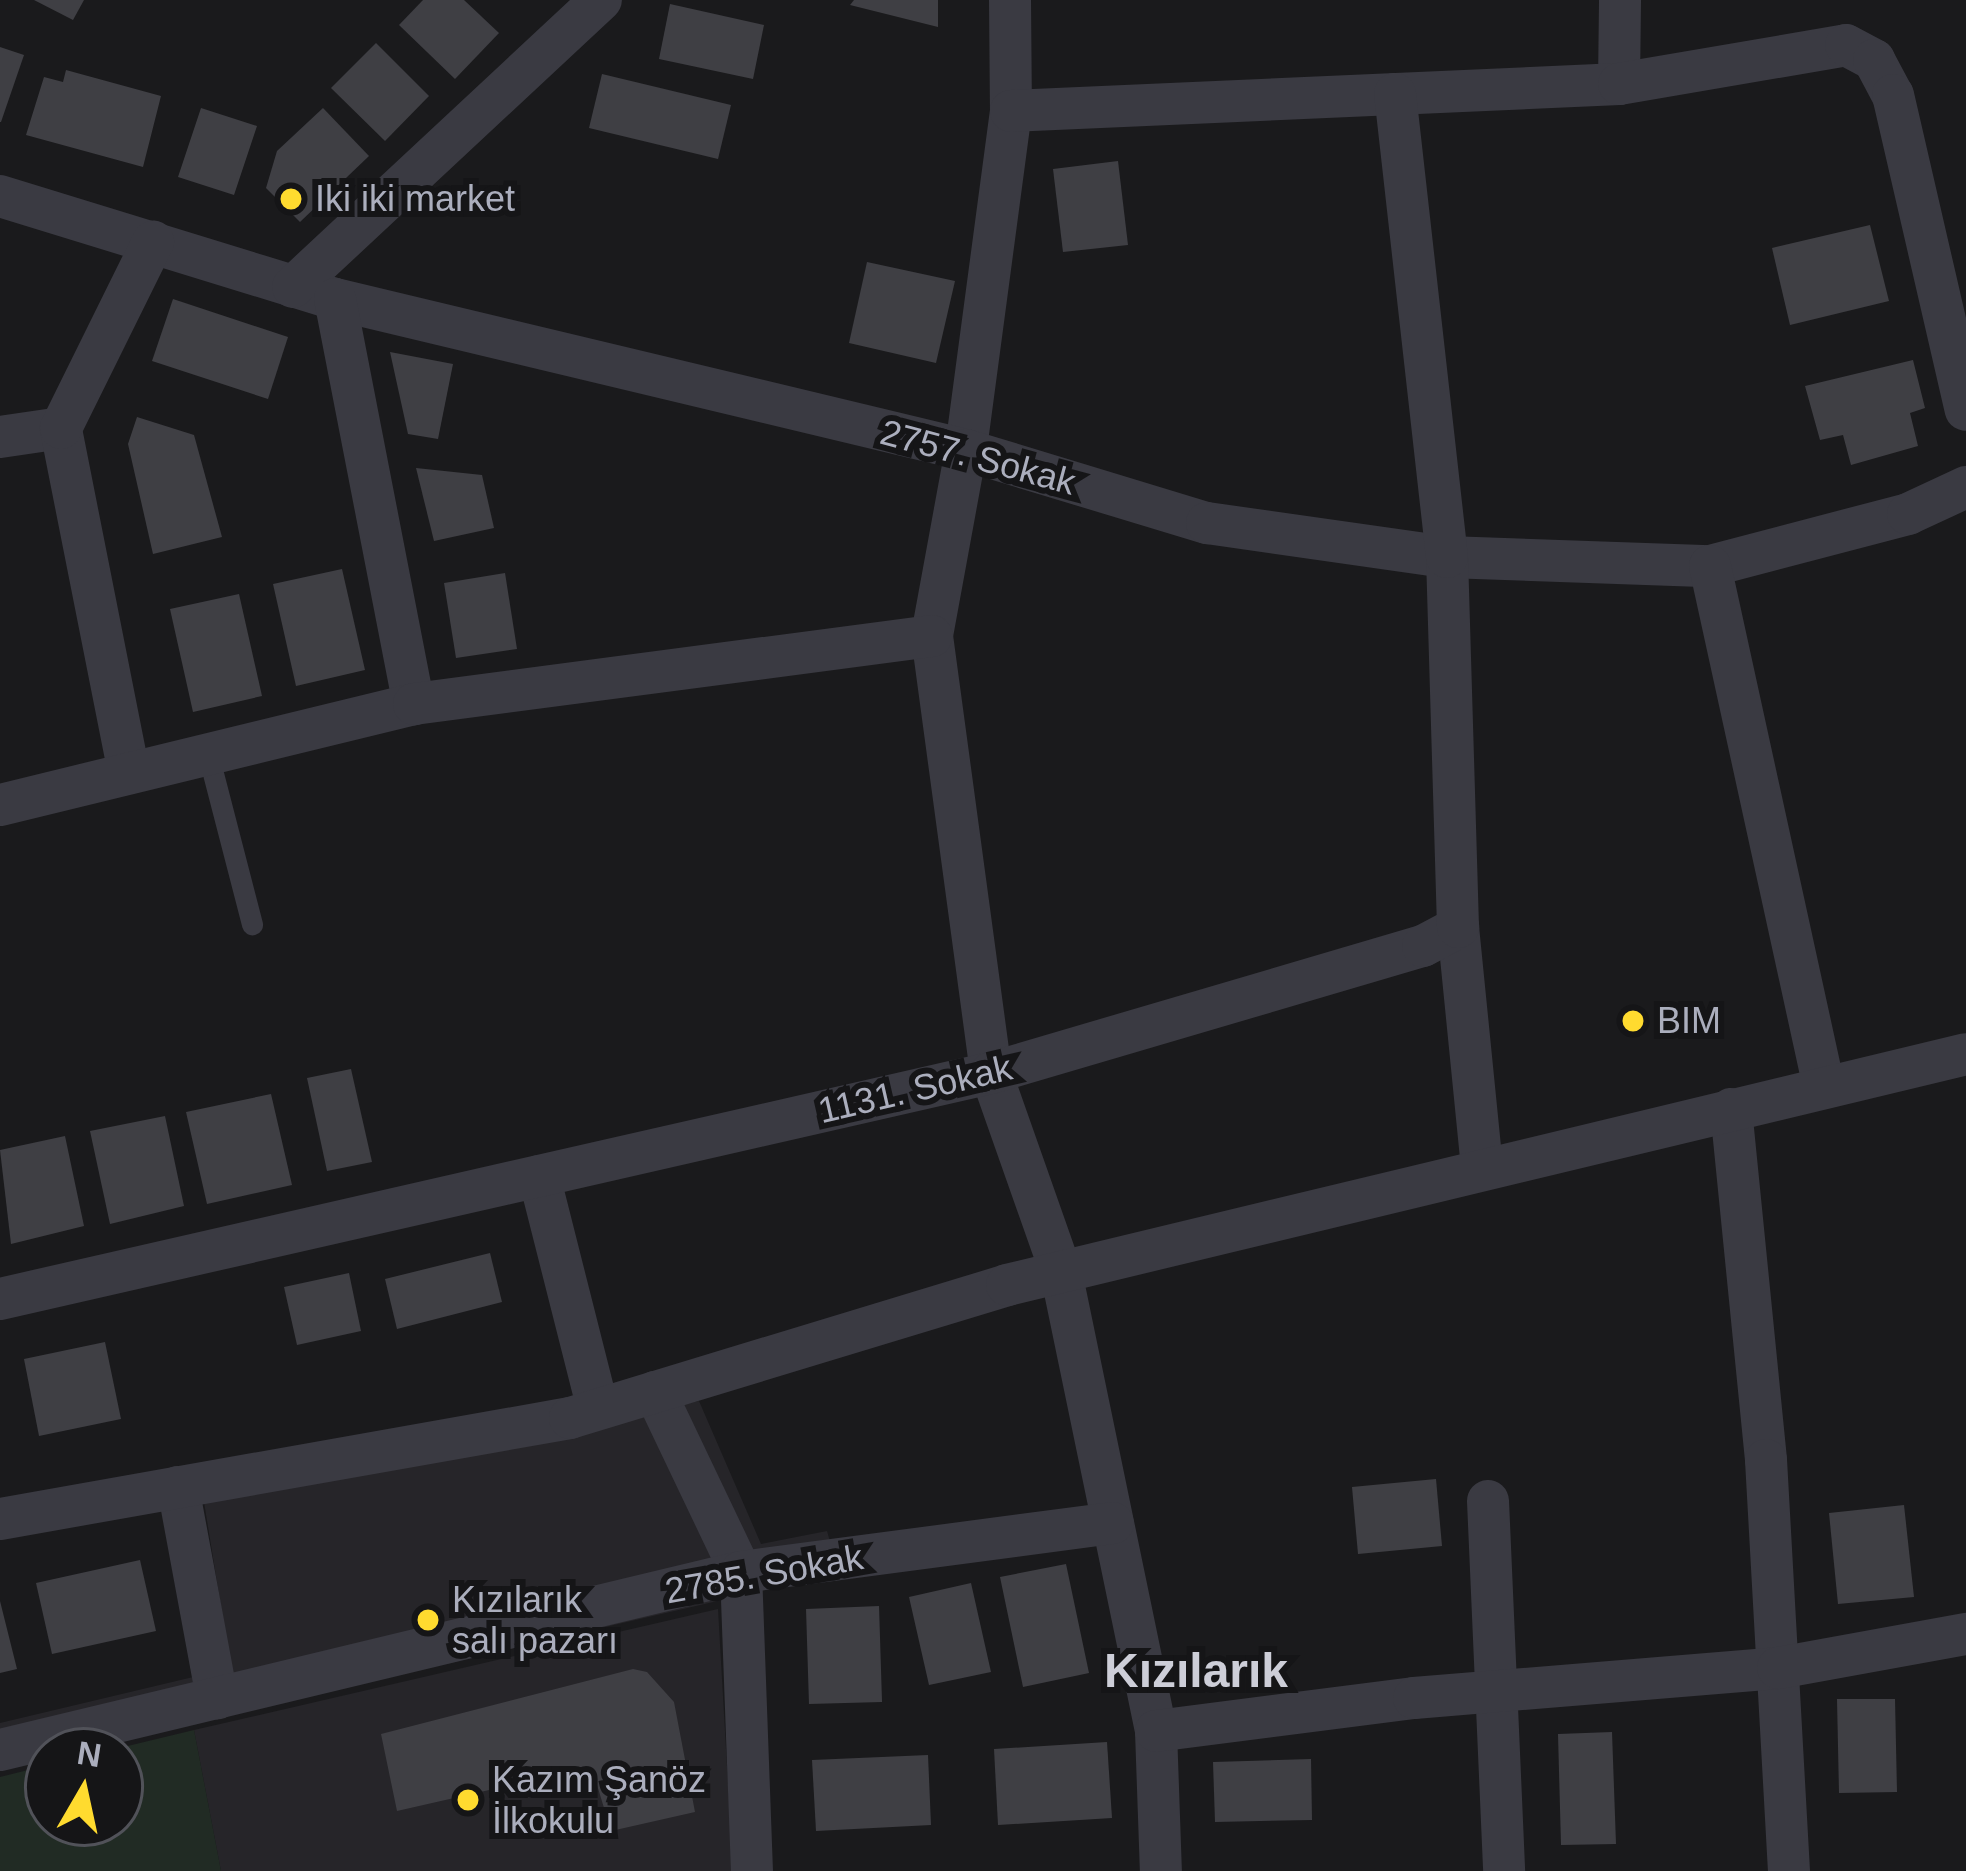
<!DOCTYPE html>
<html>
<head>
<meta charset="utf-8">
<style>
  body { margin:0 }
  #map { position:relative; width:1966px; height:1871px; overflow:hidden; background:#1a1a1c; font-family:Helvetica,sans-serif }
  div>[style] { position:absolute }
  .built>* { inset:0; background:#262529 }
  .green>* { inset:0; background:#212b24 }
  .building>* { inset:0; background:#3f3f44 }
  .service>* { height:21px; margin:-10.5px; padding:0 10.5px; transform-origin:10.5px; border-radius:10.5px; background:#3a3a42 }
  .minor>* { height:42px; margin:-21px; padding:0 21px; transform-origin:21px; border-radius:21px; background:#3a3a42 }
  .dots>* { width:33px; height:33px; translate:-50% -50%; box-sizing:border-box; border:6px solid #151517; border-radius:50% }
  span { translate:-50% -50%; white-space:nowrap; text-align:center; line-height:1.15; -webkit-text-stroke:12px #151517; paint-order:stroke }
  .poi-label { font-size:36px; color:#abaebd }
  .left { translate:0 -50%; text-align:left }
  .street-label { font-size:36px; color:#abaebd }
  .district-label { font-size:48px; color:#cdced8; font-weight:700 }
  .north { position:absolute; left:24px; top:1727px; width:120px; height:120px; box-sizing:border-box; background:#151517; border:3px solid #515259; border-radius:50%; rotate:9deg; font-size:33px; font-weight:700; line-height:48px; text-align:center; color:#abaebd }
  .north::after { content:''; display:block; margin:auto; width:42px; height:54px; background:#ffdb2f; clip-path:polygon(50% 0,100% 100%,50% 72%,0 100%) }
</style>
</head>
<body>
<div id="map">
  <div class="built">
    <div style="clip-path:polygon(699px 1401px,761px 1544px,827px 1531px,839px 1573px,0 1767px,0 1723px,231px 1668px,204px 1502px)"></div>
    <div style="clip-path:polygon(718px 1609px,733px 1871px,221px 1871px,194px 1730px)"></div>
  </div>
  <div class="green">
    <div style="clip-path:polygon(194px 1730px,221px 1871px,0 1871px,0 1777px,48px 1765px,48px 1823px,120px 1823px,120px 1751px,107px 1751px)"></div>
  </div>
  <div class="building">
    <div style="clip-path:polygon(34px 0,84px 0,73px 20px)"></div>
    <div style="clip-path:polygon(423px 0,464px 0,499px 33px,455px 79px,399px 25px)"></div>
    <div style="clip-path:polygon(854px 0,938px 0,938px 27px,850px 5px)"></div>
    <div style="clip-path:polygon(670px 4px,764px 25px,753px 79px,659px 59px)"></div>
    <div style="clip-path:polygon(376px 43px,429px 96px,385px 141px,331px 88px)"></div>
    <div style="clip-path:polygon(0 47px,24px 55px,1px 122px,0 122px)"></div>
    <div style="clip-path:polygon(66px 70px,161px 96px,143px 167px,26px 135px,44px 77px,63px 82px)"></div>
    <div style="clip-path:polygon(602px 74px,731px 105px,718px 159px,589px 128px)"></div>
    <div style="clip-path:polygon(201px 108px,257px 126px,234px 195px,178px 177px)"></div>
    <div style="clip-path:polygon(323px 108px,369px 156px,300px 222px,266px 188px,277px 151px)"></div>
    <div style="clip-path:polygon(1118px 161px,1128px 245px,1063px 252px,1053px 169px)"></div>
    <div style="clip-path:polygon(1870px 225px,1889px 301px,1790px 325px,1772px 248px)"></div>
    <div style="clip-path:polygon(867px 262px,955px 281px,936px 363px,849px 343px)"></div>
    <div style="clip-path:polygon(173px 299px,288px 337px,268px 399px,152px 361px)"></div>
    <div style="clip-path:polygon(390px 352px,453px 364px,438px 439px,408px 434px)"></div>
    <div style="clip-path:polygon(1913px 360px,1925px 408px,1910px 413px,1918px 446px,1851px 465px,1843px 435px,1820px 440px,1805px 386px)"></div>
    <div style="clip-path:polygon(137px 417px,194px 435px,222px 537px,153px 554px,128px 444px)"></div>
    <div style="clip-path:polygon(416px 468px,482px 475px,494px 528px,434px 541px)"></div>
    <div style="clip-path:polygon(342px 569px,365px 670px,296px 686px,273px 584px)"></div>
    <div style="clip-path:polygon(505px 573px,517px 649px,456px 658px,444px 583px)"></div>
    <div style="clip-path:polygon(239px 594px,262px 696px,193px 712px,170px 609px)"></div>
    <div style="clip-path:polygon(351px 1069px,372px 1162px,327px 1171px,307px 1078px)"></div>
    <div style="clip-path:polygon(271px 1094px,292px 1185px,207px 1204px,186px 1112px)"></div>
    <div style="clip-path:polygon(165px 1116px,184px 1206px,110px 1224px,90px 1131px)"></div>
    <div style="clip-path:polygon(65px 1136px,84px 1226px,11px 1244px,0 1150px)"></div>
    <div style="clip-path:polygon(490px 1253px,502px 1302px,397px 1329px,385px 1279px)"></div>
    <div style="clip-path:polygon(349px 1273px,361px 1331px,297px 1345px,284px 1287px)"></div>
    <div style="clip-path:polygon(105px 1342px,121px 1419px,39px 1436px,24px 1359px)"></div>
    <div style="clip-path:polygon(1436px 1479px,1442px 1546px,1358px 1554px,1352px 1487px)"></div>
    <div style="clip-path:polygon(1904px 1505px,1914px 1597px,1838px 1604px,1829px 1513px)"></div>
    <div style="clip-path:polygon(140px 1560px,156px 1631px,52px 1654px,36px 1583px)"></div>
    <div style="clip-path:polygon(1066px 1564px,1089px 1673px,1023px 1687px,1000px 1577px)"></div>
    <div style="clip-path:polygon(971px 1583px,991px 1672px,929px 1685px,909px 1597px)"></div>
    <div style="clip-path:polygon(0 1601px,17px 1669px,0 1673px)"></div>
    <div style="clip-path:polygon(879px 1606px,882px 1702px,809px 1704px,806px 1609px)"></div>
    <div style="clip-path:polygon(633px 1669px,647px 1672px,674px 1702px,695px 1812px,611px 1831px,597px 1785px,573px 1771px,397px 1811px,381px 1734px)"></div>
    <div style="clip-path:polygon(1837px 1699px,1895px 1699px,1897px 1792px,1839px 1793px)"></div>
    <div style="clip-path:polygon(1612px 1732px,1616px 1844px,1561px 1845px,1558px 1734px)"></div>
    <div style="clip-path:polygon(1107px 1742px,1112px 1818px,998px 1825px,994px 1749px)"></div>
    <div style="clip-path:polygon(928px 1755px,931px 1825px,816px 1831px,812px 1760px)"></div>
    <div style="clip-path:polygon(1311px 1759px,1312px 1820px,1215px 1822px,1213px 1762px)"></div>
  </div>
  <div class="service">
    <div style="left:208px;top:754px;width:176px;rotate:75.5deg"></div>
  </div>
  <div class="minor">
    <div style="left:1010px;top:0;width:111px;rotate:89.5deg"></div>
    <div style="left:1011px;top:111px;width:342px;rotate:97.6deg"></div>
    <div style="left:966px;top:450px;width:189px;rotate:100.4deg"></div>
    <div style="left:932px;top:636px;width:441px;rotate:82.3deg"></div>
    <div style="left:991px;top:1073px;width:211px;rotate:70.6deg"></div>
    <div style="left:1061px;top:1272px;width:469px;rotate:78.3deg"></div>
    <div style="left:1156px;top:1731px;width:140px;rotate:88deg"></div>
    <div style="left:1619px;top:84px;width:84px;rotate:-89.3deg"></div>
    <div style="left:1011px;top:111px;width:609px;rotate:-2.54deg"></div>
    <div style="left:1619px;top:84px;width:230px;rotate:-9.7deg"></div>
    <div style="left:1846px;top:45px;width:32px;rotate:28deg"></div>
    <div style="left:1874px;top:60px;width:40px;rotate:62deg"></div>
    <div style="left:1893px;top:95px;width:323px;rotate:77deg"></div>
    <div style="left:0;top:196px;width:350px;rotate:17.1deg"></div>
    <div style="left:335px;top:299px;width:649px;rotate:13.46deg"></div>
    <div style="left:966px;top:450px;width:252px;rotate:16.9deg"></div>
    <div style="left:1207px;top:523px;width:242px;rotate:8.1deg"></div>
    <div style="left:1447px;top:557px;width:263px;rotate:2deg"></div>
    <div style="left:1710px;top:566px;width:205px;rotate:-14.7deg"></div>
    <div style="left:1908px;top:514px;width:64px;rotate:-25deg"></div>
    <div style="left:293px;top:287px;width:421px;rotate:-43deg"></div>
    <div style="left:335px;top:299px;width:413px;rotate:79deg"></div>
    <div style="left:0;top:437px;width:62px;rotate:-8.4deg"></div>
    <div style="left:1710px;top:566px;width:533px;rotate:77.66deg"></div>
    <div style="left:129px;top:773px;width:352px;rotate:-101.2deg"></div>
    <div style="left:61px;top:428px;width:208px;rotate:-63.7deg"></div>
    <div style="left:0;top:805px;width:426px;rotate:-13.7deg"></div>
    <div style="left:414px;top:704px;width:522px;rotate:-7.48deg"></div>
    <div style="left:1458px;top:927px;width:241px;rotate:84.3deg"></div>
    <div style="left:1731px;top:1109px;width:353px;rotate:84.3deg"></div>
    <div style="left:1766px;top:1460px;width:412px;rotate:86.8deg"></div>
    <div style="left:539px;top:1176px;width:240px;rotate:75.8deg"></div>
    <div style="left:0;top:1299px;width:1016px;rotate:-12.85deg"></div>
    <div style="left:991px;top:1073px;width:450px;rotate:-16.4deg"></div>
    <div style="left:1423px;top:946px;width:40px;rotate:-28deg"></div>
    <div style="left:1458px;top:927px;width:370px;rotate:-91.7deg"></div>
    <div style="left:1447px;top:557px;width:466px;rotate:-96.4deg"></div>
    <div style="left:655px;top:1392px;width:199px;rotate:64.5deg"></div>
    <div style="left:741px;top:1572px;width:299px;rotate:87.9deg"></div>
    <div style="left:178px;top:1487px;width:215px;rotate:79.5deg"></div>
    <div style="left:1488px;top:1501px;width:370px;rotate:87.5deg"></div>
    <div style="left:0;top:1519px;width:579px;rotate:-10.05deg"></div>
    <div style="left:570px;top:1418px;width:457px;rotate:-16.9deg"></div>
    <div style="left:1007px;top:1285px;width:986px;rotate:-13.54deg"></div>
    <div style="left:1156px;top:1731px;width:260px;rotate:-7.3deg"></div>
    <div style="left:1414px;top:1698px;width:365px;rotate:-4.7deg"></div>
    <div style="left:1778px;top:1668px;width:191px;rotate:-10.3deg"></div>
    <div style="left:0;top:1750px;width:762px;rotate:-13.51deg"></div>
    <div style="left:741px;top:1572px;width:375px;rotate:-7.5deg"></div>
  </div>
  <div class="dots">
    <div style="left:291px;top:199px;background:#ffdb2f"></div>
    <div style="left:1633px;top:1021px;background:#ffdb2f"></div>
    <div style="left:428px;top:1620px;background:#ffdb2f"></div>
    <div style="left:468px;top:1800px;background:#ffdb2f"></div>
  </div>
  <div class="poi-label">
    <span class="left" style="left:315px;top:199px">Iki iki market</span>
    <span class="left" style="left:1657px;top:1021px">BIM</span>
    <span class="left" style="left:452px;top:1620px">Kızılarık<br>salı pazarı</span>
    <span class="left" style="left:492px;top:1800px">Kazım Şanöz<br>İlkokulu</span>
  </div>
  <div class="street-label">
    <span style="left:978px;top:457px;rotate:15deg">2757. Sokak</span>
    <span style="left:915px;top:1089px;rotate:-13deg">1131. Sokak</span>
    <span style="left:764px;top:1574px;rotate:-10deg">2785. Sokak</span>
  </div>
  <div class="district-label">
    <span style="left:1196px;top:1671px">Kızılarık</span>
  </div>
  <div class="north">N</div>
</div>
</body>
</html>
